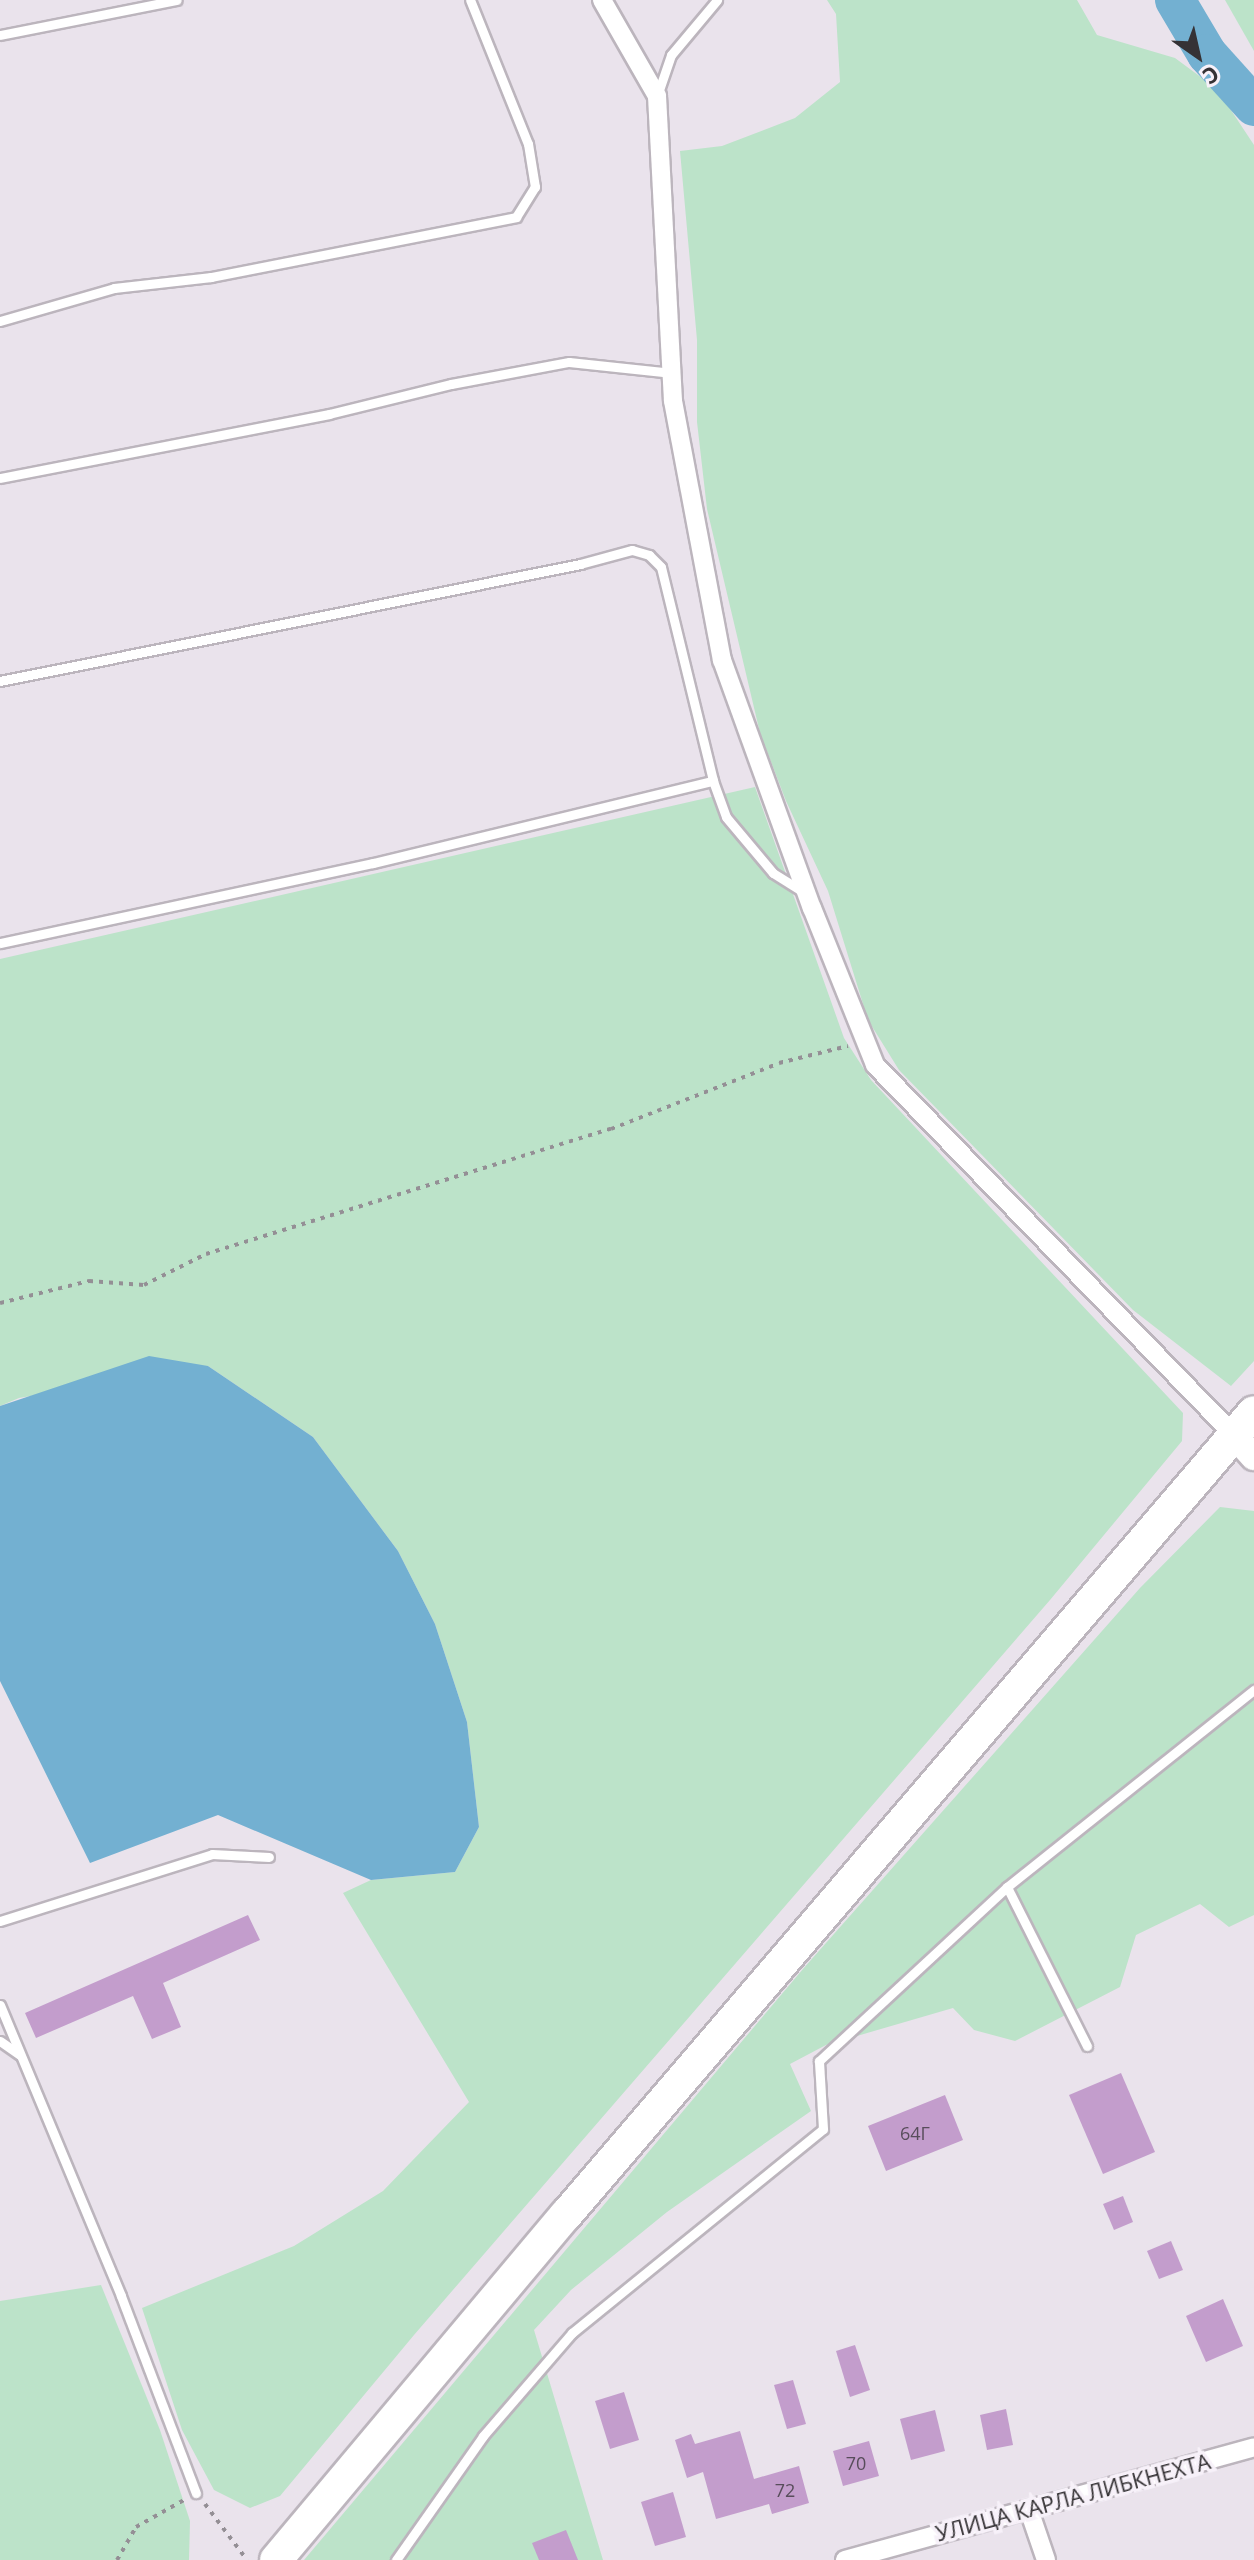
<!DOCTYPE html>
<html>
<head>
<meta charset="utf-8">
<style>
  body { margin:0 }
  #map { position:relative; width:1254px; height:2560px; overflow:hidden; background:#eae3ec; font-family:"Open Sans",sans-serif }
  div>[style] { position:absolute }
  .green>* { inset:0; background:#bce3c9 }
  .water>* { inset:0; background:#73b0d1 }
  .river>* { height:40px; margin:-20px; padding:0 20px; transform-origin:20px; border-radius:20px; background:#73b0d1 }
  .building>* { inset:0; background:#c39dcc }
  .path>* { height:4px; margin-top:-2px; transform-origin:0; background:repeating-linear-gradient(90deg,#948f95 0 4px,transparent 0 10px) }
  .roads { filter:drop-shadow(2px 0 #bcb5bd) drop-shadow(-2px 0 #bcb5bd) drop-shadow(0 2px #bcb5bd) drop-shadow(0 -2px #bcb5bd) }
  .service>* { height:9px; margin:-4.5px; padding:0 4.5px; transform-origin:4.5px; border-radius:4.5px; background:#fff }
  .minor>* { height:18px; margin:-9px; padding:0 9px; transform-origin:9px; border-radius:9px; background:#fff }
  .secondary>* { height:26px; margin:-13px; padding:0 13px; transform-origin:13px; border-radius:13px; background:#fff }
  .trunk>* { height:32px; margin:-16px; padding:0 16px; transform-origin:16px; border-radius:16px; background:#fff }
  span { translate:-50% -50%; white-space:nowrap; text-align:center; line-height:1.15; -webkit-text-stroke:7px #f7f1f9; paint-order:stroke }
  .number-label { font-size:18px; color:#584d5b }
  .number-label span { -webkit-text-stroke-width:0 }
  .street-label { font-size:22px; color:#353235 }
  .north { position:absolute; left:1158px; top:16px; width:80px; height:80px; -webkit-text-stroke:6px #f7f1f9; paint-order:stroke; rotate:146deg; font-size:22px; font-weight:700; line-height:32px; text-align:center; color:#353235 }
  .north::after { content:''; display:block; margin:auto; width:28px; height:36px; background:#353235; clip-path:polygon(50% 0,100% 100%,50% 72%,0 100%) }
</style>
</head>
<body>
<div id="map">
  <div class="green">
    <div style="clip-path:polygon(827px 0,1077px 0,1097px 35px,1175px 58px,1217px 89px,1254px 145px,1254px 1361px,1231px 1386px,1133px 1310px,899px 1070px,868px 1020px,828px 891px,786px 801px,760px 733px,707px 509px,697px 422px,697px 340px,680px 151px,722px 146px,795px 118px,840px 82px,836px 14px)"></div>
    <div style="clip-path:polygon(1225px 0,1254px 0,1254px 51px)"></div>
    <div style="clip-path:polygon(755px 787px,844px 1038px,871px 1080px,1183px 1413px,1182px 1441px,1050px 1600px,414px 2335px,280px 2496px,250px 2508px,214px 2490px,182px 2430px,142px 2308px,294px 2246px,383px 2191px,469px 2102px,343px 1893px,371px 1880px,455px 1872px,479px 1827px,467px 1722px,435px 1624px,398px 1551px,313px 1437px,208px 1366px,19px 1398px,0 1406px,0 959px)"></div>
    <div style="clip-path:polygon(1220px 1507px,1254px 1511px,1254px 1915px,1229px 1927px,1200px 1904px,1136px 1935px,1120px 1987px,1015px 2041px,974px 2030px,953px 2008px,826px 2045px,790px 2064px,811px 2111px,667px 2212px,571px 2290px,534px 2330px,603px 2560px,304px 2560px,803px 1969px,1140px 1588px)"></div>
    <div style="clip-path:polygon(101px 2285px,160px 2430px,190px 2521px,189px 2560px,0 2560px,0 2301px)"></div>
  </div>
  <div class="water">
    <div style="clip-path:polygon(149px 1356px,208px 1366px,313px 1437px,398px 1551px,435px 1624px,467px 1722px,479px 1827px,455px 1872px,371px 1880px,218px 1815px,90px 1863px,0 1681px,0 1406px)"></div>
  </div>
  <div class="river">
    <div style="left:1175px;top:0;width:63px;rotate:59.3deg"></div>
    <div style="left:1207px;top:54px;width:70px;rotate:47.9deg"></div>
  </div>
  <div class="building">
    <div style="clip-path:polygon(248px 1915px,260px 1940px,163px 1983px,181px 2027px,152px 2039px,133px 1996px,36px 2038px,25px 2013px)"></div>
    <div style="clip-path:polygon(1121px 2073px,1155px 2152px,1103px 2174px,1069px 2095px)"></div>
    <div style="clip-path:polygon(945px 2095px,963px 2140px,886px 2171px,868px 2126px)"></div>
    <div style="clip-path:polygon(1123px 2196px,1133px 2222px,1114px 2230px,1103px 2204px)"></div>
    <div style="clip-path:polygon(1171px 2241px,1183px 2270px,1159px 2279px,1147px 2251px)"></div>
    <div style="clip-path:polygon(1223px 2299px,1243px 2346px,1206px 2362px,1186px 2316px)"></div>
    <div style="clip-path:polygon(855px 2345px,870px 2390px,850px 2397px,836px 2351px)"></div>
    <div style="clip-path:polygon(793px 2380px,806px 2424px,787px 2429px,774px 2385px)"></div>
    <div style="clip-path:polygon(624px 2392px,639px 2440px,610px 2449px,595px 2401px)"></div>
    <div style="clip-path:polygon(1006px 2409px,1013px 2445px,987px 2450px,980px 2415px)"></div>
    <div style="clip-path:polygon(935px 2410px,945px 2451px,911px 2460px,900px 2419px)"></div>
    <div style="clip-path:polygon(740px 2431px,754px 2479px,799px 2466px,809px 2503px,772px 2514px,769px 2504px,716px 2519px,703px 2472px,687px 2478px,675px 2440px,691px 2434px,695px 2444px)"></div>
    <div style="clip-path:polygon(869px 2441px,879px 2476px,843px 2486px,833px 2451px)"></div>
    <div style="clip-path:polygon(673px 2492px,686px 2537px,655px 2546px,641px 2502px)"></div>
    <div style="clip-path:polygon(566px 2530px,578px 2560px,539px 2560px,532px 2543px)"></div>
  </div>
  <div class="path">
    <div style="left:0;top:1303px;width:92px;rotate:-13.9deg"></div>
    <div style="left:89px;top:1281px;width:55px;rotate:4.2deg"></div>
    <div style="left:144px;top:1285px;width:69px;rotate:-26.6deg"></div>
    <div style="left:206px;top:1254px;width:424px;rotate:-17.2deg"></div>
    <div style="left:611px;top:1129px;width:180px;rotate:-21.4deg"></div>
    <div style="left:779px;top:1063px;width:71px;rotate:-13.8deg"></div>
    <div style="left:205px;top:2504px;width:70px;rotate:53.1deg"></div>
    <div style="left:117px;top:2560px;width:38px;rotate:-60deg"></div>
    <div style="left:136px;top:2527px;width:55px;rotate:-29.4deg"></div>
  </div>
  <div class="roads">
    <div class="service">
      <div style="left:0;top:35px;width:180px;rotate:-11.2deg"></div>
      <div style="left:658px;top:93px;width:40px;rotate:-71.1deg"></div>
      <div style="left:671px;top:55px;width:72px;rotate:-50.1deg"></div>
      <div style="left:0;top:321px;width:119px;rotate:-16.1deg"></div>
      <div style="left:114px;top:288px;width:98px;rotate:-6.5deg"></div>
      <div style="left:211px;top:277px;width:311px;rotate:-11.1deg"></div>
      <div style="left:516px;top:217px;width:36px;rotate:-58deg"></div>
      <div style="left:535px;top:187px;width:44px;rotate:-99.2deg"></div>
      <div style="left:528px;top:144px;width:155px;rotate:-111.9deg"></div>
      <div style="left:0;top:478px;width:335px;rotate:-11deg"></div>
      <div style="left:329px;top:414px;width:126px;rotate:-13.8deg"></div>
      <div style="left:451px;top:384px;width:120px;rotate:-10.6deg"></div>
      <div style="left:569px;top:362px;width:104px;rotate:6.1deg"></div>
      <div style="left:0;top:681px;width:592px;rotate:-11.4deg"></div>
      <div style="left:580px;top:564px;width:54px;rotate:-15.1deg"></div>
      <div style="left:632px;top:550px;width:18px;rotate:16deg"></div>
      <div style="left:649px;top:555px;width:17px;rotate:45deg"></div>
      <div style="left:661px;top:567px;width:220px;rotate:76.3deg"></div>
      <div style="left:713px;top:781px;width:38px;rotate:70deg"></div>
      <div style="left:726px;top:817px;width:73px;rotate:50deg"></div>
      <div style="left:773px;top:873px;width:38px;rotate:32deg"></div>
      <div style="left:0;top:943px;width:381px;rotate:-12.1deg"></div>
      <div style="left:373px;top:863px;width:350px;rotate:-13.6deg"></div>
      <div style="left:1007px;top:1887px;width:178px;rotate:63.3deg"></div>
      <div style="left:0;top:1921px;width:222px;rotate:-17.5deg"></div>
      <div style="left:212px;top:1854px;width:57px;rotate:3deg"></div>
      <div style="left:0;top:2005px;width:315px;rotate:67.4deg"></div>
      <div style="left:121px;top:2296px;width:211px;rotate:69.2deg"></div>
      <div style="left:0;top:2041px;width:24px;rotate:35deg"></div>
      <div style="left:396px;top:2560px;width:151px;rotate:-54.9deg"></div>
      <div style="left:483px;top:2436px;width:136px;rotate:-49.2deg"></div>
      <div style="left:572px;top:2333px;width:323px;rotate:-39.1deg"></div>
      <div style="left:823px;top:2129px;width:68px;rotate:-93.4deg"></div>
      <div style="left:819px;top:2061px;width:256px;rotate:-42.8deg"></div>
      <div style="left:1007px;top:1887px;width:316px;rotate:-38.6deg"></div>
    </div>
    <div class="minor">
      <div style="left:602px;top:0;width:111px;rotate:60.2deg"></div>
      <div style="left:657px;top:96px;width:305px;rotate:87deg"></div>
      <div style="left:673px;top:401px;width:264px;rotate:79.3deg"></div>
      <div style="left:722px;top:660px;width:264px;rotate:70.1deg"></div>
      <div style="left:812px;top:908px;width:169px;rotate:68.1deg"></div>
      <div style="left:875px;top:1065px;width:514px;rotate:45.87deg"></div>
      <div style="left:1029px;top:2510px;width:53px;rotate:71.2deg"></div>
      <div style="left:845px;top:2560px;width:424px;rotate:-15.4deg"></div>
    </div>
    <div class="secondary">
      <div style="left:1233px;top:1434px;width:31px;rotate:48deg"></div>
    </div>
    <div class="trunk">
      <div style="left:276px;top:2560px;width:451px;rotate:-50deg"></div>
      <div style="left:566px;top:2215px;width:1057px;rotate:-49.41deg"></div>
    </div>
  </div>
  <div class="number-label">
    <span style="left:915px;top:2133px">64Г</span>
    <span style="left:856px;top:2463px">70</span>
    <span style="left:785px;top:2490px">72</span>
  </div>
  <div class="street-label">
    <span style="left:1073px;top:2497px;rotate:-15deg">УЛИЦА КАРЛА ЛИБКНЕХТА</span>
  </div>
  <div class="north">С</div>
</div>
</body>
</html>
